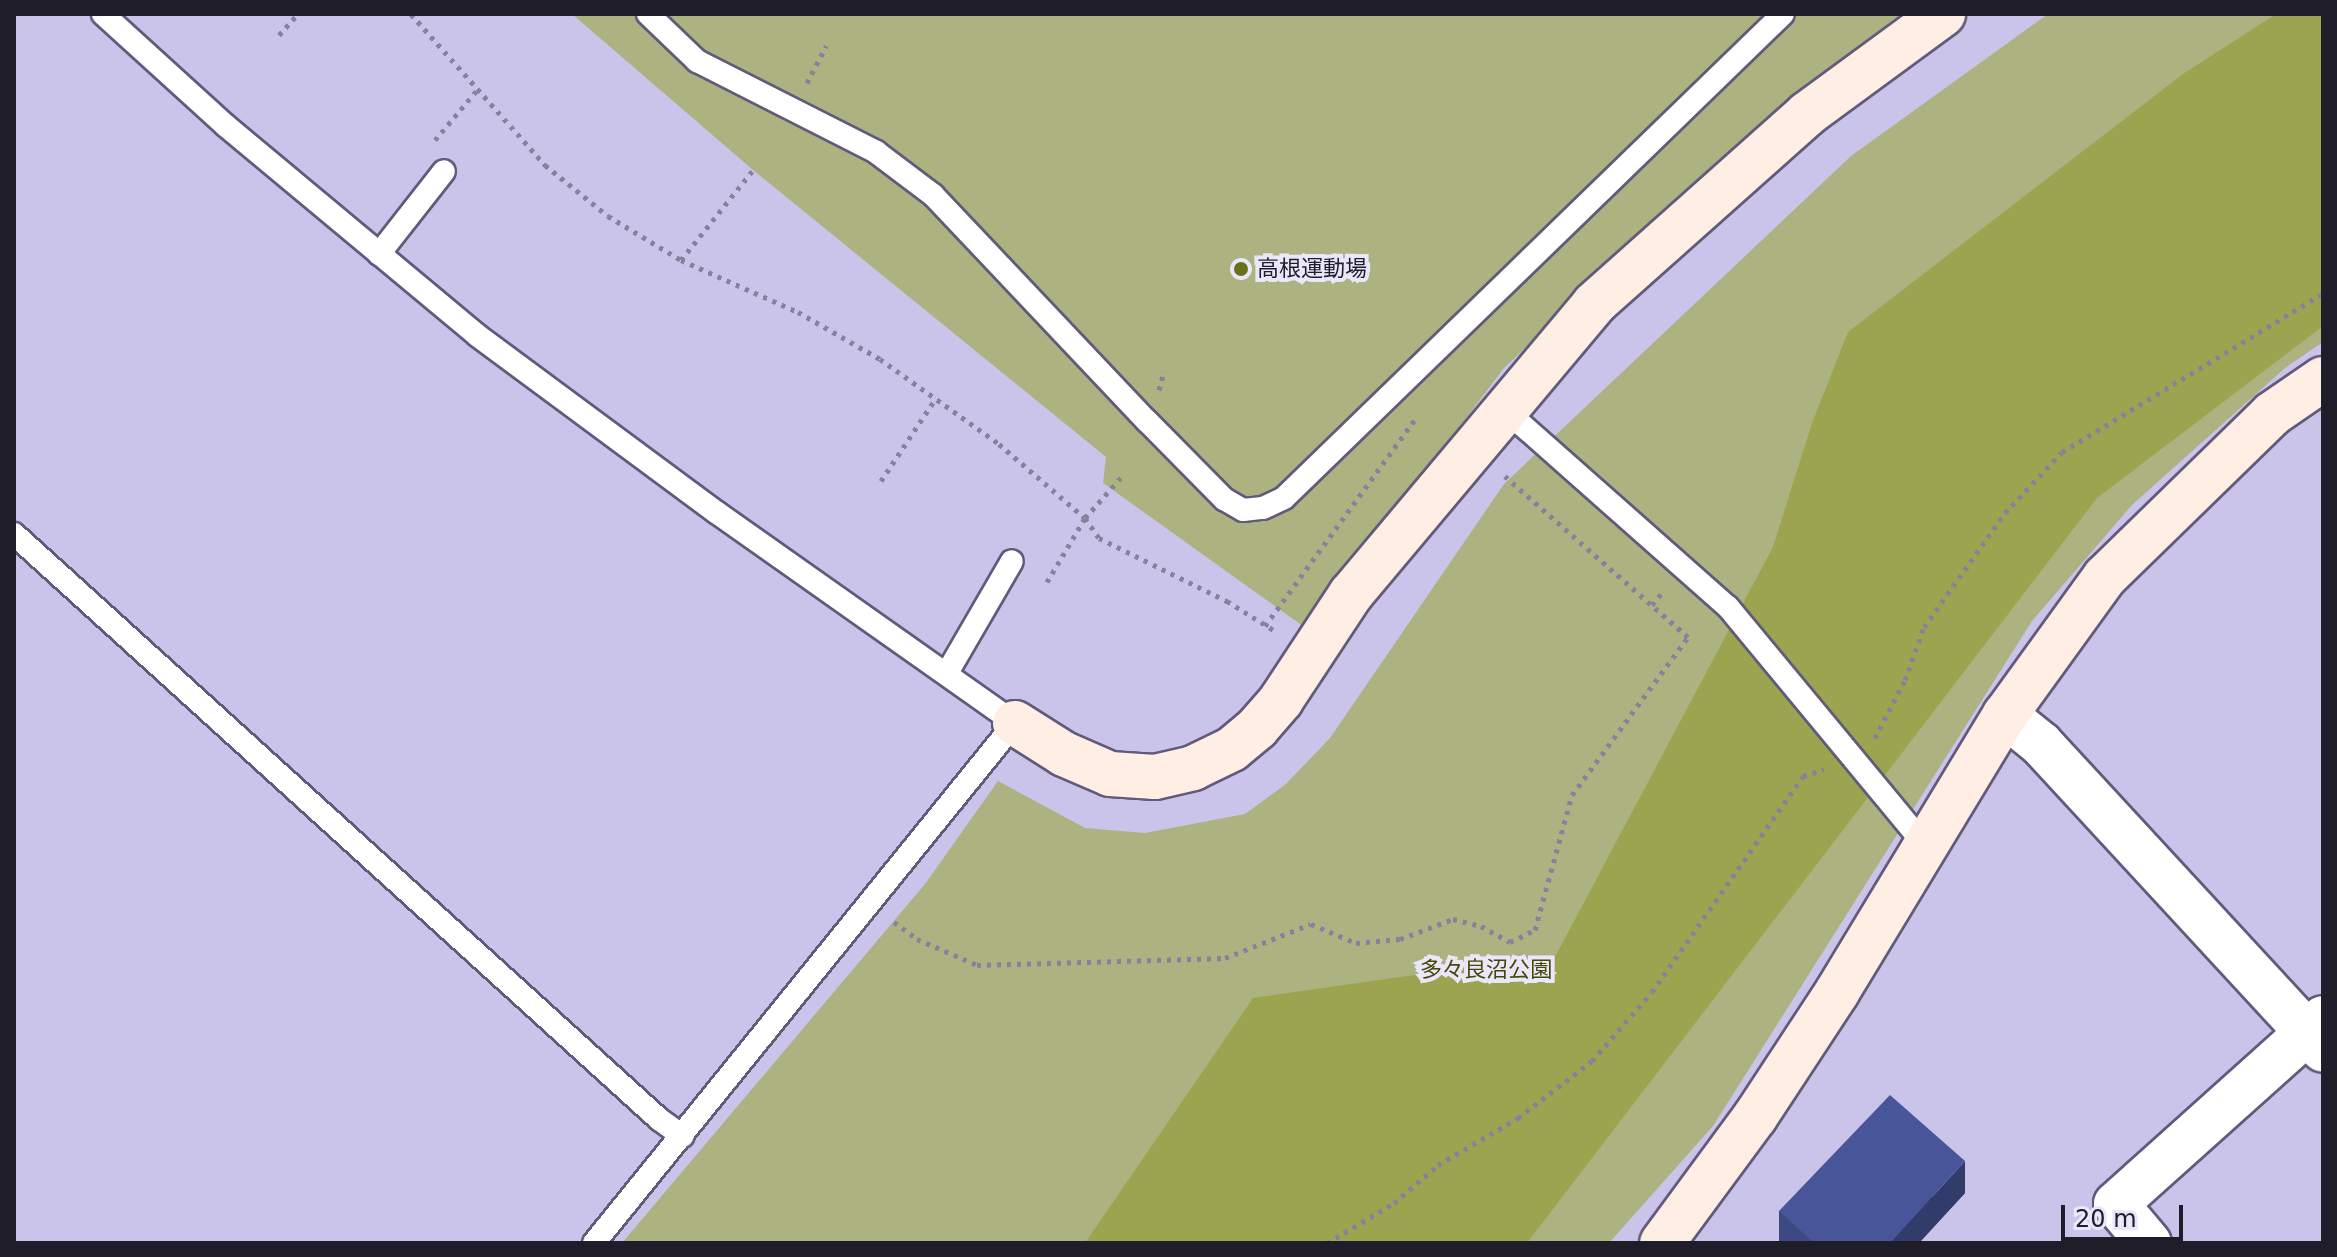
<!DOCTYPE html>
<html>
<head>
<meta charset="utf-8">
<style>
  body { margin:0 }
  #map { position:relative; width:2337px; height:1257px; overflow:hidden; background:#cbc4ea; font-family:"DejaVu Sans","Noto Sans JP",sans-serif }
  div>[style] { position:absolute }
  .green>* { inset:0; background:#adb281 }
  .forest>* { inset:0; background:#9da44f }
  .path>* { height:5px; margin-top:-2.5px; transform-origin:0; background:repeating-linear-gradient(90deg,#86819d 0 4px,transparent 0 10px) }
  .roads { filter:drop-shadow(2px 0 #615a7b) drop-shadow(-2px 0 #615a7b) drop-shadow(0 2px #615a7b) drop-shadow(0 -2px #615a7b) }
  .lane>* { height:22px; margin:-11px; padding:0 11px; transform-origin:11px; border-radius:11px; background:#fff }
  .street>* { height:44px; margin:-22px; padding:0 22px; transform-origin:22px; border-radius:22px; background:#fff }
  .secondary>* { height:44px; margin:-22px; padding:0 22px; transform-origin:22px; border-radius:22px; background:#feeee4 }
  .wall>* { inset:0; background:#3e4984 }
  .shaded-wall>* { inset:0; background:#323c6b }
  .building>* { inset:0; background:#485599 }
  .dots>* { width:22px; height:22px; translate:-50% -50%; box-sizing:border-box; border:4px solid #ebe7fb; border-radius:50% }
  span { translate:-50% -50%; white-space:nowrap; text-align:center; line-height:1.15; -webkit-text-stroke:8px #ebe7fb; paint-order:stroke }
  .poi-label { font-size:22px; color:#201d2b }
  .left { translate:0 -50%; text-align:left }
  .park-label { font-size:22px; color:#454905 }
  .frame { position:absolute; inset:0; border:16px solid #201d2b; pointer-events:none }
  .scale { position:absolute; left:2061px; top:1205px; width:122px; height:36px; box-sizing:border-box; border:4px solid #201d2b; border-top:0; padding-left:10px; font-size:24px; line-height:28px; white-space:nowrap; color:#201d2b; -webkit-text-stroke:6px #ebe7fb; paint-order:stroke }
</style>
</head>
<body>
<div id="map">
  <div class="green">
    <div style="clip-path:polygon(572px 14px,1901px 14px,1788px 99px,1504px 368px,1307px 629px,1103px 483px,1106px 457px,753px 170px)"></div>
    <div style="clip-path:polygon(2048px 14px,2323px 14px,2323px 342px,2285px 368px,2132px 505px,2032px 621px,1713px 1126px,1609px 1243px,622px 1243px,925px 884px,998px 781px,1085px 828px,1145px 833px,1245px 814px,1286px 784px,1330px 738px,1504px 484px,1851px 156px)"></div>
  </div>
  <div class="forest">
    <div style="clip-path:polygon(2276px 14px,2323px 14px,2323px 326px,2097px 498px,1527px 1243px,1085px 1243px,1253px 998px,1556px 955px,1773px 547px,1812px 423px,1848px 332px,2183px 74px)"></div>
  </div>
  <div class="path">
    <div style="left:411px;top:14px;width:202px;rotate:48.4deg"></div>
    <div style="left:545px;top:165px;width:81px;rotate:39deg"></div>
    <div style="left:608px;top:216px;width:85px;rotate:31.1deg"></div>
    <div style="left:681px;top:260px;width:128px;rotate:24deg"></div>
    <div style="left:798px;top:312px;width:95px;rotate:29.8deg"></div>
    <div style="left:880px;top:359px;width:146px;rotate:35.5deg"></div>
    <div style="left:999px;top:444px;width:113px;rotate:40.7deg"></div>
    <div style="left:1085px;top:518px;width:24px;rotate:55deg"></div>
    <div style="left:1099px;top:538px;width:143px;rotate:26.2deg"></div>
    <div style="left:1227px;top:601px;width:57px;rotate:32deg"></div>
    <div style="left:279px;top:35px;width:28px;rotate:-48deg"></div>
    <div style="left:807px;top:83px;width:42px;rotate:-62.8deg"></div>
    <div style="left:435px;top:140px;width:67px;rotate:-49.9deg"></div>
    <div style="left:681px;top:260px;width:115px;rotate:-51.3deg"></div>
    <div style="left:1159px;top:390px;width:20px;rotate:-75deg"></div>
    <div style="left:881px;top:481px;width:100px;rotate:-56.5deg"></div>
    <div style="left:1047px;top:582px;width:74px;rotate:-59.3deg"></div>
    <div style="left:1085px;top:518px;width:60px;rotate:-48.4deg"></div>
    <div style="left:1652px;top:605px;width:19px;rotate:-51deg"></div>
    <div style="left:1265px;top:626px;width:257px;rotate:-54deg"></div>
    <div style="left:1875px;top:738px;width:65px;rotate:-62.7deg"></div>
    <div style="left:1905px;top:680px;width:56px;rotate:-70.3deg"></div>
    <div style="left:1924px;top:627px;width:140px;rotate:-54.6deg"></div>
    <div style="left:2005px;top:513px;width:83px;rotate:-46.9deg"></div>
    <div style="left:2062px;top:452px;width:306px;rotate:-31.3deg"></div>
    <div style="left:894px;top:922px;width:29px;rotate:36deg"></div>
    <div style="left:917px;top:939px;width:65px;rotate:23.4deg"></div>
    <div style="left:977px;top:965px;width:248px;rotate:-1.6deg"></div>
    <div style="left:1225px;top:958px;width:92px;rotate:-21.6deg"></div>
    <div style="left:1311px;top:924px;width:49px;rotate:22.9deg"></div>
    <div style="left:1356px;top:943px;width:44px;rotate:-5.2deg"></div>
    <div style="left:1400px;top:939px;width:57px;rotate:-20.7deg"></div>
    <div style="left:1453px;top:919px;width:29px;rotate:14deg"></div>
    <div style="left:1481px;top:926px;width:33px;rotate:29deg"></div>
    <div style="left:1510px;top:942px;width:28px;rotate:-26deg"></div>
    <div style="left:1535px;top:930px;width:140px;rotate:-74.7deg"></div>
    <div style="left:1572px;top:795px;width:196px;rotate:-53.7deg"></div>
    <div style="left:1688px;top:637px;width:244px;rotate:-138.7deg"></div>
    <div style="left:1327px;top:1243px;width:78px;rotate:-30.8deg"></div>
    <div style="left:1394px;top:1203px;width:58px;rotate:-40.8deg"></div>
    <div style="left:1438px;top:1165px;width:93px;rotate:-30.4deg"></div>
    <div style="left:1518px;top:1118px;width:93px;rotate:-37.6deg"></div>
    <div style="left:1592px;top:1061px;width:91px;rotate:-49deg"></div>
    <div style="left:1652px;top:992px;width:264px;rotate:-55deg"></div>
    <div style="left:1803px;top:776px;width:22px;rotate:-18deg"></div>
  </div>
  <div class="roads">
    <div class="lane">
      <div style="left:103px;top:14px;width:165px;rotate:42.3deg"></div>
      <div style="left:225px;top:125px;width:329px;rotate:39.8deg"></div>
      <div style="left:478px;top:336px;width:296px;rotate:36.5deg"></div>
      <div style="left:716px;top:512px;width:366px;rotate:35.2deg"></div>
      <div style="left:1015px;top:723px;width:669px;rotate:128.99deg"></div>
      <div style="left:648px;top:14px;width:68px;rotate:43.8deg"></div>
      <div style="left:697px;top:61px;width:201px;rotate:26.9deg"></div>
      <div style="left:876px;top:152px;width:71px;rotate:37deg"></div>
      <div style="left:933px;top:195px;width:311px;rotate:46.6deg"></div>
      <div style="left:1147px;top:421px;width:110px;rotate:45.4deg"></div>
      <div style="left:1224px;top:499px;width:22px;rotate:30deg"></div>
      <div style="left:1243px;top:510px;width:20px;rotate:-6deg"></div>
      <div style="left:1263px;top:508px;width:23px;rotate:-25deg"></div>
      <div style="left:1284px;top:498px;width:695px;rotate:-44.13deg"></div>
      <div style="left:379px;top:254px;width:105px;rotate:-51.9deg"></div>
      <div style="left:1504px;top:409px;width:299px;rotate:41.5deg"></div>
      <div style="left:1728px;top:607px;width:310px;rotate:50.4deg"></div>
      <div style="left:14px;top:534px;width:871px;rotate:42.21deg"></div>
      <div style="left:659px;top:1119px;width:29px;rotate:36deg"></div>
      <div style="left:947px;top:673px;width:129px;rotate:-59.9deg"></div>
    </div>
    <div class="street">
      <div style="left:2005px;top:715px;width:46px;rotate:38.9deg"></div>
      <div style="left:2041px;top:744px;width:416px;rotate:47.3deg"></div>
      <div style="left:2149px;top:1243px;width:51px;rotate:-130.2deg"></div>
      <div style="left:2116px;top:1204px;width:278px;rotate:-41.9deg"></div>
    </div>
    <div class="secondary">
      <div style="left:1015px;top:723px;width:58px;rotate:32.3deg"></div>
      <div style="left:1064px;top:754px;width:50px;rotate:23.5deg"></div>
      <div style="left:1110px;top:774px;width:45px;rotate:3.8deg"></div>
      <div style="left:1155px;top:777px;width:39px;rotate:-13deg"></div>
      <div style="left:1193px;top:768px;width:43px;rotate:-26deg"></div>
      <div style="left:1232px;top:749px;width:33px;rotate:-40deg"></div>
      <div style="left:1257px;top:728px;width:37px;rotate:-49deg"></div>
      <div style="left:1281px;top:700px;width:127px;rotate:-56.6deg"></div>
      <div style="left:1351px;top:594px;width:378px;rotate:-50deg"></div>
      <div style="left:1594px;top:304px;width:285px;rotate:-41.7deg"></div>
      <div style="left:1807px;top:114px;width:169px;rotate:-36.3deg"></div>
      <div style="left:1662px;top:1243px;width:157px;rotate:-53.6deg"></div>
      <div style="left:1755px;top:1117px;width:149px;rotate:-56.7deg"></div>
      <div style="left:1837px;top:992px;width:324px;rotate:-58.8deg"></div>
      <div style="left:2005px;top:715px;width:170px;rotate:-54.1deg"></div>
      <div style="left:2105px;top:577px;width:233px;rotate:-44.3deg"></div>
      <div style="left:2272px;top:414px;width:62px;rotate:-34.5deg"></div>
    </div>
  </div>
  <div class="wall">
    <div style="clip-path:polygon(1965px 1193px,1919px 1243px,1779px 1242px,1779px 1211px)"></div>
  </div>
  <div class="shaded-wall">
    <div style="clip-path:polygon(1965px 1161px,1965px 1193px,1919px 1243px,1890px 1243px)"></div>
  </div>
  <div class="building">
    <div style="clip-path:polygon(1890px 1095px,1965px 1161px,1890px 1243px,1814px 1243px,1779px 1211px)"></div>
  </div>
  <div class="dots">
    <div style="left:1241px;top:269px;background:#6b7118"></div>
  </div>
  <div class="poi-label">
    <span class="left" style="left:1257px;top:269px">高根運動場</span>
  </div>
  <div class="park-label">
    <span style="left:1486px;top:970px">多々良沼公園</span>
  </div>
  <div class="frame"></div>
  <div class="scale">20 m</div>
</div>
</body>
</html>
